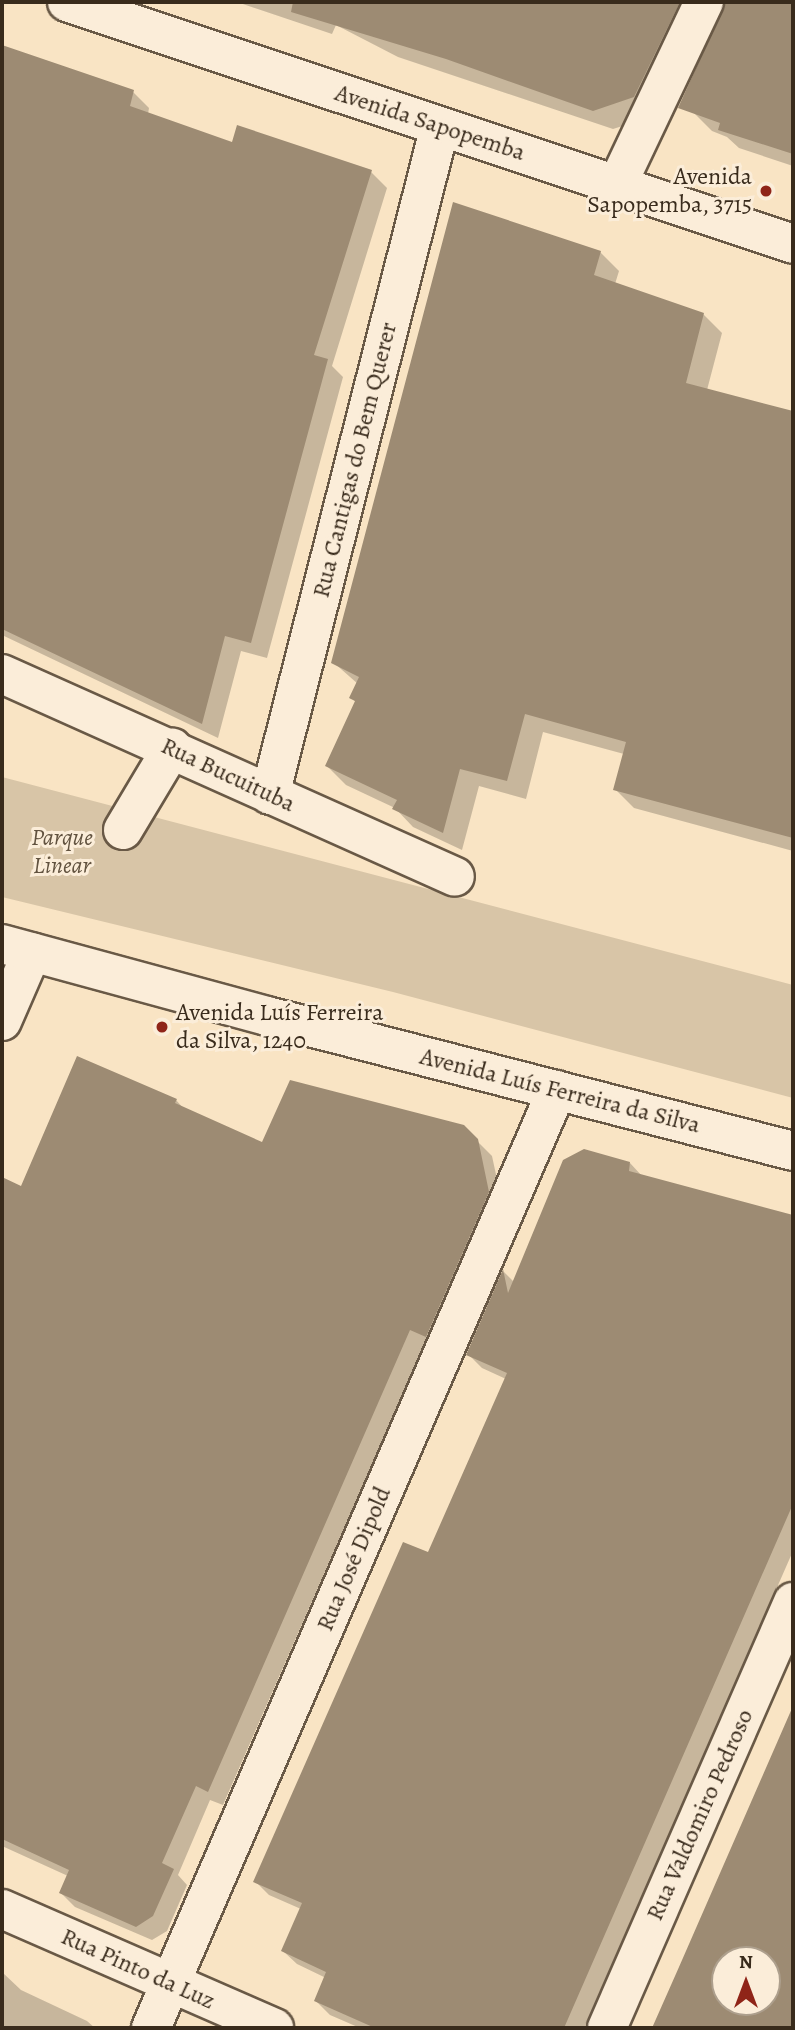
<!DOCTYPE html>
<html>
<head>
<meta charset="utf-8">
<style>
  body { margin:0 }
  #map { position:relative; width:795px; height:2030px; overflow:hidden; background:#f9e4c4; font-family:Alegreya,serif }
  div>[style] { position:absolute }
  .green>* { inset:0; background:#d8c5a7 }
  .shadow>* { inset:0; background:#0003 }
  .building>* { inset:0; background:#9d8b73 }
  .roads { filter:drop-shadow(2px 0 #695946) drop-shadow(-2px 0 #695946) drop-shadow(0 2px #695946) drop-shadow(0 -2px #695946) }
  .street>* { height:38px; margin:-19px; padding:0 19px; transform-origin:19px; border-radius:19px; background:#fbedd9 }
  .secondary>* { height:38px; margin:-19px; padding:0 19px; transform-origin:19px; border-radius:19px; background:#fbedd9 }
  .dots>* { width:19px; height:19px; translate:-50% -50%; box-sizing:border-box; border:4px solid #fbedd9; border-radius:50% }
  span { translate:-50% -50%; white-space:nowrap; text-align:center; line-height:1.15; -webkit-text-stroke:6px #fbedd9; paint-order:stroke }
  .street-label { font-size:24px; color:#392b1c }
  .poi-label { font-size:24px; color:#392b1c }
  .right { translate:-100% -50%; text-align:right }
  .left { translate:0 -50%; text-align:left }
  .park-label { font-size:24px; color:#61523f; font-style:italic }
  .frame { position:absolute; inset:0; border:4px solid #392b1c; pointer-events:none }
  .north { position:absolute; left:711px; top:1946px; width:70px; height:70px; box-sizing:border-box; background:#fbedd9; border:2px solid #ad9f8d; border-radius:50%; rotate:0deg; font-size:19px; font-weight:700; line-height:28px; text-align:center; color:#392b1c }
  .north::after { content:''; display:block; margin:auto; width:24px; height:32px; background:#8f2418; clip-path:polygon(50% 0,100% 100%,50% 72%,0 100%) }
</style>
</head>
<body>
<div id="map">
  <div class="green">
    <div style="clip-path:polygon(2px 777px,793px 985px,793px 1098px,393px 992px,2px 897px)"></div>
  </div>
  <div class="shadow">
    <div style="clip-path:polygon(237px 2px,689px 2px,632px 123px,613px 129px,398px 57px,336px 25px,332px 34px)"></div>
    <div style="clip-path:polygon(747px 2px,793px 2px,793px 166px,739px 148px,727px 137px,712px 131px,693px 112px)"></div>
    <div style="clip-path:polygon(133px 92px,149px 108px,148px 114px,233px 144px,371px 172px,387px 188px,332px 366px,343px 377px,267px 658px,241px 651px,218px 738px,2px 635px,2px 97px,48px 120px)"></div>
    <div style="clip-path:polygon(600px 252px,619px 271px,615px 284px,703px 314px,722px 333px,707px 390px,793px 413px,793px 851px,634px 808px,615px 789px,624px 754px,543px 732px,526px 799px,479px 786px,462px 850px,413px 827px,395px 808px,346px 785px,327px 766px,356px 702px,351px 697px,358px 684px,333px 662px)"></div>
    <div style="clip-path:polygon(176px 1100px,184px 1109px,263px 1144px,463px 1127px,492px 1156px,503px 1207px,441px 1350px,425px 1343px,223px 1805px,210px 1800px,178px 1875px,187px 1885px,167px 1931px,152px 1940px,75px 1907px,61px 1893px,68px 1876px,2px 1846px,2px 1179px,21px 1188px)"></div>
    <div style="clip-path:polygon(630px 1163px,642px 1176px,793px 1216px,793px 1551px,584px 2028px,360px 2028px,330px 2015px,316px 2001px,326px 1978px,297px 1964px,283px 1951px,301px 1909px,269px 1895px,255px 1881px,429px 1554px,506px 1379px,482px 1368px,468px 1354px,504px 1272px,514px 1282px)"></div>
    <div style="clip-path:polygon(evenodd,793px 1710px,793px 2028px,654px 2028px,793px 1710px,725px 1960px,767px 1960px,767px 2002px,725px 2002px,725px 1960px)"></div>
    <div style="clip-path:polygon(2px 1972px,21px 1990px,87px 2021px,95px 2028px,2px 2028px)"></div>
  </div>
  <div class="building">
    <div style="clip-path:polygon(293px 2px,680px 2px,634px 97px,593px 111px,446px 59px,291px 12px)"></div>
    <div style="clip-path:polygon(726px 2px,793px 2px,793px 154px,718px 130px,720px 123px,678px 108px)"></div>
    <div style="clip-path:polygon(2px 45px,134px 90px,130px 106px,232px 142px,237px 125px,372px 170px,314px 355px,328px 359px,251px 643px,225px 636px,202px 724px,2px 629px)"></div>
    <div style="clip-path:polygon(453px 202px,601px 251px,594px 275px,704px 313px,686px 383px,793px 411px,793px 838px,613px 790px,626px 742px,525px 714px,507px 781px,460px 769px,443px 833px,392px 809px,397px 800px,325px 766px,355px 701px,349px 698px,359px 677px,331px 663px)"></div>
    <div style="clip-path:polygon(77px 1056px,177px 1099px,175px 1103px,262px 1142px,290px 1080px,464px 1125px,478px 1139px,489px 1192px,426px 1337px,410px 1330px,208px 1792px,196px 1786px,162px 1863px,174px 1869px,153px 1916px,136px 1927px,59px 1893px,69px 1870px,2px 1839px,2px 1177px,21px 1186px)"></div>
    <div style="clip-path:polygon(584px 1149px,630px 1162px,629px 1171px,793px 1215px,793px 1504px,564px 2028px,375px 2028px,314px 2001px,326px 1972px,281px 1951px,302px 1903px,253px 1882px,403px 1542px,428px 1552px,507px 1373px,466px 1355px,503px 1269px,508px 1293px,563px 1160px)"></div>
    <div style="clip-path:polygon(evenodd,793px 1706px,793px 2028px,652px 2028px,679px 1967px,793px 1706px,725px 1960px,767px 1960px,767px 2002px,725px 2002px,725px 1960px)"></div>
  </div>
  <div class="roads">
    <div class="street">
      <div style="left:617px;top:185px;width:203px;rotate:-64.6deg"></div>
      <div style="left:2px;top:674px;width:496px;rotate:24.1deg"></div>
      <div style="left:270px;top:795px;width:690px;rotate:-75.74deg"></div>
      <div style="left:123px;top:830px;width:96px;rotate:-59.1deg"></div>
      <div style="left:2px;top:1021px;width:75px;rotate:-66.5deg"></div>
      <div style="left:2px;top:1909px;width:297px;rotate:23.6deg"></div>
      <div style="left:151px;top:2028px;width:1022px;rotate:-66.6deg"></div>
      <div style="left:607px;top:2028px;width:465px;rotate:-66.4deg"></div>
    </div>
    <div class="secondary">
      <div style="left:67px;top:2px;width:765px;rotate:18.43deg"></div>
      <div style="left:2px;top:944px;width:275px;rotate:15.2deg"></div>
      <div style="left:267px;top:1016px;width:543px;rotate:14.39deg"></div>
    </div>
  </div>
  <div class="dots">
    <div style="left:766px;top:191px;background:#8f2418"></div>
    <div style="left:162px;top:1027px;background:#8f2418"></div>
  </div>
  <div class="street-label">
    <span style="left:430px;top:123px;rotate:18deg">Avenida Sapopemba</span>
    <span style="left:355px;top:460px;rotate:-76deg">Rua Cantigas do Bem Querer</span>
    <span style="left:228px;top:775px;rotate:25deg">Rua Bucuituba</span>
    <span style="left:560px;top:1091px;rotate:14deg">Avenida Luís Ferreira da Silva</span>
    <span style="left:354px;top:1559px;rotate:-67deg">Rua José Dipold</span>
    <span style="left:700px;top:1815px;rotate:-66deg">Rua Valdomiro Pedroso</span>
    <span style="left:138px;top:1969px;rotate:24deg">Rua Pinto da Luz</span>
  </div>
  <div class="poi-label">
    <span class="right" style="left:752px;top:191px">Avenida<br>Sapopemba, 3715</span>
    <span class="left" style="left:176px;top:1027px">Avenida Luís Ferreira<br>da Silva, 1240</span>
  </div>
  <div class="park-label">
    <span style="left:62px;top:852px">Parque<br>Linear</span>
  </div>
  <div class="frame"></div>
  <div class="north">N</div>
</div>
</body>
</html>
